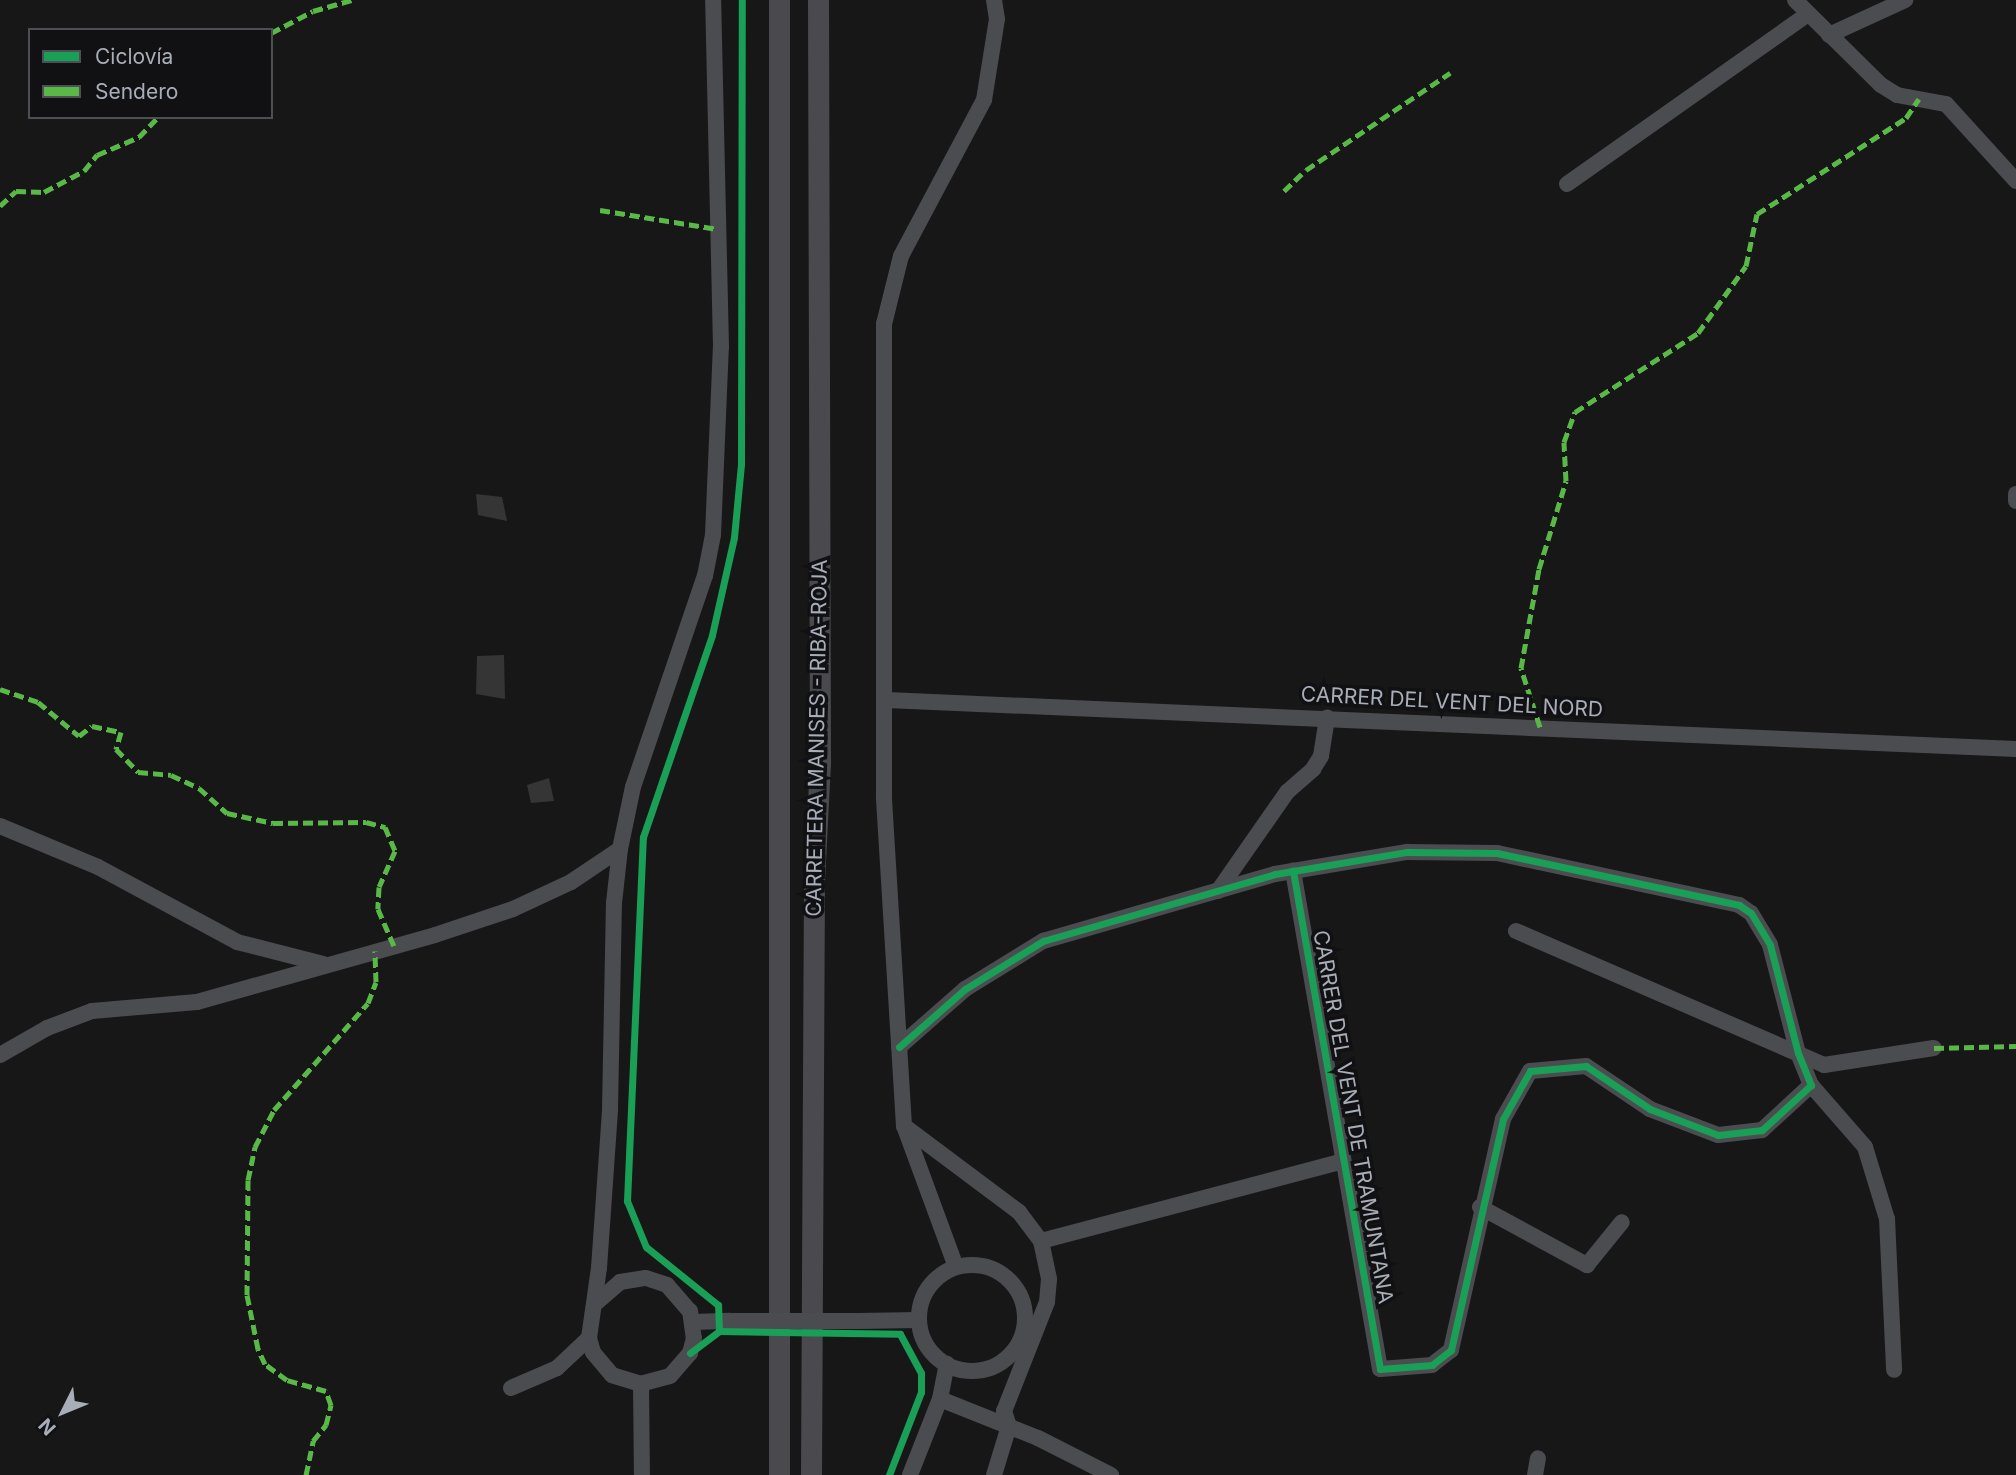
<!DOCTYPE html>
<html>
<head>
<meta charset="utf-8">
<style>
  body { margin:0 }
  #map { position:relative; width:2016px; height:1475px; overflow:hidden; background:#171717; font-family:Inter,sans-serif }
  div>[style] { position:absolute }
  .building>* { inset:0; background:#353536 }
  .minor>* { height:16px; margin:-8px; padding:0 8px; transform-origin:8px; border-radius:8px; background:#4b4c50 }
  .minor>.ring { margin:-8px; padding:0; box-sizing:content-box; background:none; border:16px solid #4b4c50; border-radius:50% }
  .secondary>* { height:21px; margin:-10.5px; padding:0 10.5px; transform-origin:10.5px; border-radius:10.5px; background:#4a4a4e }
  .minor-bridge>* { height:16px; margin:-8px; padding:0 8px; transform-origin:8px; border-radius:8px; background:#4b4c50 }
  .quiet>* { height:5px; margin-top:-2.5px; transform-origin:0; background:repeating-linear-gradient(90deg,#58b947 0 10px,transparent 0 15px) }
  .cycleway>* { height:7px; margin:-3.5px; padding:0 3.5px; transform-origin:3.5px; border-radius:3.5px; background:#1a9f57 }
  span { translate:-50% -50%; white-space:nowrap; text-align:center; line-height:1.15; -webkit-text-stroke:7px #111113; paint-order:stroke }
  .street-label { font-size:21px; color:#a8adb8 }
  .legend { position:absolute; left:28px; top:28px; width:245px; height:91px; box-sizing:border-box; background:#111113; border:2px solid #4d4f55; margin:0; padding:9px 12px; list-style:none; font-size:21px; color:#a8adb8 }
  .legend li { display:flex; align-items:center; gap:14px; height:35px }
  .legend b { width:35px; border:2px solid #4d4f55 }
  .north { position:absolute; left:28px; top:1377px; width:70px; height:70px; -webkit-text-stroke:5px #111113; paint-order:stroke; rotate:227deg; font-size:19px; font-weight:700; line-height:28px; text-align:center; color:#a8adb8 }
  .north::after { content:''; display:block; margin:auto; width:24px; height:32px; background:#a8adb8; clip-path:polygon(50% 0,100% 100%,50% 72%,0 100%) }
</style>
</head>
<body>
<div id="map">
  <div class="building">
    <div style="clip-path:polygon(476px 494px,502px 497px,507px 521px,478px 515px)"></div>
    <div style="clip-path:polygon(504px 655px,505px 699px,476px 694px,477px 656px)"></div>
    <div style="clip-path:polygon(549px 778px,554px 801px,531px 803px,527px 785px)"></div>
  </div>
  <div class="minor">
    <div style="left:1795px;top:0;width:121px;rotate:44.7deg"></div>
    <div style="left:1881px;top:85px;width:19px;rotate:32deg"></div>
    <div style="left:1897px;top:95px;width:50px;rotate:10.4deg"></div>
    <div style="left:1946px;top:104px;width:104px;rotate:47.7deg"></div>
    <div style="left:1829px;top:35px;width:84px;rotate:-24.7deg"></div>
    <div style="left:1567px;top:184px;width:294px;rotate:-35.2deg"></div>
    <div style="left:2016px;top:494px;width:7px;rotate:90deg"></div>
    <div style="left:887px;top:700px;width:1130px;rotate:2.49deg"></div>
    <div style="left:0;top:826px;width:106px;rotate:22.7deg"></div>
    <div style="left:98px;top:867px;width:158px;rotate:28.3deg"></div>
    <div style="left:237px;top:942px;width:89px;rotate:14.3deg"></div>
    <div style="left:1218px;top:891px;width:121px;rotate:-55.1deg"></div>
    <div style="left:1287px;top:792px;width:35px;rotate:-41deg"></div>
    <div style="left:1313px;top:769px;width:15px;rotate:-58deg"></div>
    <div style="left:1321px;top:756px;width:39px;rotate:-81deg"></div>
    <div style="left:1516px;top:931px;width:336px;rotate:23.5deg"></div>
    <div style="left:1824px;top:1065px;width:111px;rotate:-8.8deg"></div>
    <div style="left:899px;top:1047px;width:88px;rotate:-41.3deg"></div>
    <div style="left:965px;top:989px;width:92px;rotate:-31.6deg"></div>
    <div style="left:1043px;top:941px;width:241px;rotate:-16.1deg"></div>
    <div style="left:1275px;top:874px;width:134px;rotate:-9.5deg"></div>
    <div style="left:1407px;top:852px;width:90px;rotate:0.6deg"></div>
    <div style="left:1497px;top:853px;width:248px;rotate:12.1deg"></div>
    <div style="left:1739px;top:905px;width:14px;rotate:34deg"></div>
    <div style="left:1751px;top:913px;width:37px;rotate:59deg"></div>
    <div style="left:1770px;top:945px;width:112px;rotate:75.5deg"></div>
    <div style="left:1798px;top:1053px;width:35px;rotate:68deg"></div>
    <div style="left:1811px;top:1085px;width:67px;rotate:137.4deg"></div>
    <div style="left:1762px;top:1130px;width:44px;rotate:173.5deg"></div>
    <div style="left:1718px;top:1135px;width:73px;rotate:-159.1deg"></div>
    <div style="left:1650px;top:1109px;width:77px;rotate:-146.1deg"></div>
    <div style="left:1586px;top:1066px;width:56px;rotate:174.9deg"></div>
    <div style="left:1530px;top:1071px;width:55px;rotate:119.4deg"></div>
    <div style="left:1503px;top:1119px;width:237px;rotate:102.7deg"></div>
    <div style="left:1451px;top:1350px;width:24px;rotate:142deg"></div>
    <div style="left:1432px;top:1365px;width:52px;rotate:175.6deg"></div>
    <div style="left:1380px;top:1369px;width:506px;rotate:-99.91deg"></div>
    <div style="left:0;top:1055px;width:54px;rotate:-29.9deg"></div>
    <div style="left:47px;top:1028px;width:48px;rotate:-20.7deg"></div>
    <div style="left:92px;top:1011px;width:105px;rotate:-4.9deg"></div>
    <div style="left:197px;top:1002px;width:247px;rotate:-15.7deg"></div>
    <div style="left:435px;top:935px;width:82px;rotate:-18.4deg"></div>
    <div style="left:513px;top:909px;width:64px;rotate:-25deg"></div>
    <div style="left:571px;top:882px;width:59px;rotate:-34deg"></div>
    <div style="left:1811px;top:1085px;width:82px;rotate:48.9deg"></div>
    <div style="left:1865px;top:1147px;width:75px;rotate:73deg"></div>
    <div style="left:1887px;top:1219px;width:151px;rotate:87.3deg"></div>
    <div style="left:904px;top:1126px;width:144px;rotate:36.8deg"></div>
    <div style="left:1019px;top:1212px;width:36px;rotate:53deg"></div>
    <div style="left:1041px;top:1241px;width:39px;rotate:78deg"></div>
    <div style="left:1049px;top:1279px;width:23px;rotate:95deg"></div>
    <div style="left:1047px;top:1302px;width:117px;rotate:111.5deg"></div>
    <div style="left:1004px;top:1411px;width:16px;rotate:72deg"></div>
    <div style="left:1480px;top:1207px;width:122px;rotate:28.5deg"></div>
    <div style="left:1587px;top:1265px;width:55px;rotate:-50.9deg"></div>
    <div style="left:1041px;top:1241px;width:310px;rotate:-14.8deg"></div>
    <div class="ring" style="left:919px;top:1265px;width:90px;height:90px"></div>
    <div style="left:956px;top:1267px;width:150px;rotate:-110.2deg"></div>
    <div style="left:904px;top:1126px;width:330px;rotate:-93.5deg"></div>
    <div style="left:884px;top:797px;width:473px;rotate:-90deg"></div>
    <div style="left:884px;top:324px;width:70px;rotate:-76deg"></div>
    <div style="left:901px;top:256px;width:177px;rotate:-62deg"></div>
    <div style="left:984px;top:100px;width:82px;rotate:-80.9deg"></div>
    <div style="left:997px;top:19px;width:19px;rotate:-99deg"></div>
    <div style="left:596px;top:1303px;width:32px;rotate:-41deg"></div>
    <div style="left:620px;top:1282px;width:26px;rotate:-9deg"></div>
    <div style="left:646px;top:1278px;width:22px;rotate:18deg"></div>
    <div style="left:667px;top:1285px;width:35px;rotate:49deg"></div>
    <div style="left:690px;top:1311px;width:27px;rotate:82deg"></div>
    <div style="left:694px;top:1338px;width:16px;rotate:105deg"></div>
    <div style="left:690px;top:1353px;width:30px;rotate:131deg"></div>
    <div style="left:670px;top:1376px;width:30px;rotate:165deg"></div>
    <div style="left:641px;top:1384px;width:30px;rotate:-163deg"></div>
    <div style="left:612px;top:1375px;width:30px;rotate:-130deg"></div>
    <div style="left:593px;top:1352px;width:15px;rotate:-106deg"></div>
    <div style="left:589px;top:1338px;width:71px;rotate:-81.9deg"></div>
    <div style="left:599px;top:1268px;width:159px;rotate:-86deg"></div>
    <div style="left:610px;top:1109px;width:206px;rotate:-88.9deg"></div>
    <div style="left:614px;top:903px;width:54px;rotate:-83.7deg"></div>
    <div style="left:620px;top:849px;width:63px;rotate:-78.2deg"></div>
    <div style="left:633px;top:787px;width:223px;rotate:-71.2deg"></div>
    <div style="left:705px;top:576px;width:42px;rotate:-79deg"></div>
    <div style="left:713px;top:535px;width:188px;rotate:-87.6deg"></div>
    <div style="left:721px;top:347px;width:347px;rotate:-91.3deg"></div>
    <div style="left:858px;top:1321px;width:61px;rotate:-0.9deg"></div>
    <div style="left:693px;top:1322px;width:37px;rotate:-2deg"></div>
    <div style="left:641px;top:1384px;width:91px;rotate:89.4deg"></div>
    <div style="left:511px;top:1388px;width:50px;rotate:-23.5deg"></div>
    <div style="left:557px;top:1368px;width:44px;rotate:-43.2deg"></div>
    <div style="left:940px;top:1399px;width:105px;rotate:21.7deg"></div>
    <div style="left:1038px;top:1438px;width:82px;rotate:26.9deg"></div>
    <div style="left:910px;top:1475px;width:82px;rotate:-68.5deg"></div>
    <div style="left:940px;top:1399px;width:36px;rotate:-79deg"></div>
    <div style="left:994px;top:1475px;width:51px;rotate:-73deg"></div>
    <div style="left:1535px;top:1475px;width:17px;rotate:-80deg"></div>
  </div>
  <div class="secondary">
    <div style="left:779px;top:1475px;width:1475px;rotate:-90deg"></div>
    <div style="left:811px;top:1475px;width:594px;rotate:-89.71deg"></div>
    <div style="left:814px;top:881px;width:118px;rotate:-87.1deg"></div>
    <div style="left:820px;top:763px;width:763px;rotate:-90.15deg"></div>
  </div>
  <div class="minor-bridge">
    <div style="left:730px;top:1321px;width:128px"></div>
  </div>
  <div class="quiet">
    <div style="left:271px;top:33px;width:47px;rotate:-27.6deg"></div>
    <div style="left:313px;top:11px;width:40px;rotate:-16deg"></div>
    <div style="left:1284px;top:191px;width:30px;rotate:-44deg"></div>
    <div style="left:1306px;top:170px;width:174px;rotate:-34deg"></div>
    <div style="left:0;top:206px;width:22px;rotate:-43deg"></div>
    <div style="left:16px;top:191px;width:28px;rotate:2deg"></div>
    <div style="left:44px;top:192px;width:45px;rotate:-27.7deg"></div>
    <div style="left:84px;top:171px;width:21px;rotate:-51deg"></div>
    <div style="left:97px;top:155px;width:46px;rotate:-23.2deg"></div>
    <div style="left:139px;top:137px;width:28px;rotate:-46deg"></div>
    <div style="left:600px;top:210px;width:119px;rotate:9.2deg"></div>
    <div style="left:0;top:689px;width:40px;rotate:18.9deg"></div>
    <div style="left:38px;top:702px;width:53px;rotate:39.7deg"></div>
    <div style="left:79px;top:736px;width:16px;rotate:-38deg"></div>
    <div style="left:92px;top:726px;width:30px;rotate:12deg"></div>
    <div style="left:121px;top:732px;width:18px;rotate:106deg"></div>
    <div style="left:116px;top:749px;width:32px;rotate:46deg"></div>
    <div style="left:138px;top:772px;width:33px;rotate:5deg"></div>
    <div style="left:171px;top:775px;width:31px;rotate:25deg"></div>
    <div style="left:199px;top:788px;width:38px;rotate:42deg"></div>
    <div style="left:227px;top:813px;width:47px;rotate:12.3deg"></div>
    <div style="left:273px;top:823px;width:93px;rotate:-0.6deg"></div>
    <div style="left:366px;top:822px;width:20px;rotate:15deg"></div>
    <div style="left:385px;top:827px;width:26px;rotate:67deg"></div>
    <div style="left:395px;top:851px;width:39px;rotate:114deg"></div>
    <div style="left:379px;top:887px;width:22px;rotate:93deg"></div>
    <div style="left:378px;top:909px;width:40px;rotate:66.6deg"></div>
    <div style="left:1540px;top:727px;width:62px;rotate:-107.9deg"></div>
    <div style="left:1521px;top:668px;width:101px;rotate:-79.7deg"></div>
    <div style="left:1539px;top:569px;width:92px;rotate:-72.9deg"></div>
    <div style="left:1566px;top:481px;width:39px;rotate:-93deg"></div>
    <div style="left:1564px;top:442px;width:32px;rotate:-70deg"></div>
    <div style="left:1575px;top:412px;width:146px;rotate:-32.7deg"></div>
    <div style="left:1698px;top:333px;width:82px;rotate:-54.4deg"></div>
    <div style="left:1746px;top:266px;width:53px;rotate:-78.1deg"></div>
    <div style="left:1757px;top:214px;width:177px;rotate:-32.8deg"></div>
    <div style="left:1906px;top:118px;width:23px;rotate:-56deg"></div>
    <div style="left:1934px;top:1048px;width:82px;rotate:-1.4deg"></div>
    <div style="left:306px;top:1475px;width:35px;rotate:-78deg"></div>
    <div style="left:313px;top:1441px;width:21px;rotate:-51deg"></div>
    <div style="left:326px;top:1425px;width:21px;rotate:-76deg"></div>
    <div style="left:331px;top:1405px;width:15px;rotate:-110deg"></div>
    <div style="left:326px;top:1391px;width:41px;rotate:-164.2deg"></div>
    <div style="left:287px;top:1380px;width:27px;rotate:-144deg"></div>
    <div style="left:265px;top:1364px;width:17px;rotate:-115deg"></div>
    <div style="left:258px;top:1349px;width:55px;rotate:-101.5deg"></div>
    <div style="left:247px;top:1295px;width:115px;rotate:-89.5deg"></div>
    <div style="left:248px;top:1180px;width:34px;rotate:-78deg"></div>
    <div style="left:255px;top:1147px;width:42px;rotate:-62.8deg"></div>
    <div style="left:274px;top:1110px;width:142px;rotate:-48.7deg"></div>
    <div style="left:368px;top:1003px;width:22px;rotate:-69deg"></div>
    <div style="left:376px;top:982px;width:31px;rotate:-92deg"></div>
  </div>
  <div class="cycleway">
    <div style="left:899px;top:1047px;width:88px;rotate:-41.3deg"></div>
    <div style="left:965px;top:989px;width:92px;rotate:-31.6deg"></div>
    <div style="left:1043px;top:941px;width:241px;rotate:-16.1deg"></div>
    <div style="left:1275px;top:874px;width:134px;rotate:-9.5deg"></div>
    <div style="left:1407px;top:852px;width:90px;rotate:0.6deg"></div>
    <div style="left:1497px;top:853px;width:248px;rotate:12.1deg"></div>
    <div style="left:1739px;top:905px;width:14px;rotate:34deg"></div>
    <div style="left:1751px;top:913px;width:37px;rotate:59deg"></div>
    <div style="left:1770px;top:945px;width:112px;rotate:75.5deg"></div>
    <div style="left:1798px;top:1053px;width:35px;rotate:68deg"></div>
    <div style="left:1811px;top:1085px;width:67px;rotate:137.4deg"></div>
    <div style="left:1762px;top:1130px;width:44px;rotate:173.5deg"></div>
    <div style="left:1718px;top:1135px;width:73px;rotate:-159.1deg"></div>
    <div style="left:1650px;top:1109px;width:77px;rotate:-146.1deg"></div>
    <div style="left:1586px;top:1066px;width:56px;rotate:174.9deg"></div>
    <div style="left:1530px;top:1071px;width:55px;rotate:119.4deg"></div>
    <div style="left:1503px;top:1119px;width:237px;rotate:102.7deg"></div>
    <div style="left:1451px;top:1350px;width:24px;rotate:142deg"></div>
    <div style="left:1432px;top:1365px;width:52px;rotate:175.6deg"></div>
    <div style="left:1380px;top:1369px;width:506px;rotate:-99.91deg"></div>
    <div style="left:719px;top:1331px;width:26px;rotate:-92deg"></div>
    <div style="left:718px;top:1305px;width:92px;rotate:-141.1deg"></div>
    <div style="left:646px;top:1247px;width:50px;rotate:-112.4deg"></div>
    <div style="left:627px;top:1201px;width:364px;rotate:-87.5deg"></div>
    <div style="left:643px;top:837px;width:213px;rotate:-71.1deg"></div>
    <div style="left:712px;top:635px;width:100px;rotate:-77.3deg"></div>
    <div style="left:734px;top:537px;width:73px;rotate:-84.5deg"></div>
    <div style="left:741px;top:464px;width:464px;rotate:-89.9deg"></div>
    <div style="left:690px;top:1353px;width:36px;rotate:-37deg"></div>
    <div style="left:719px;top:1331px;width:181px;rotate:0.9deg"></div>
    <div style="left:900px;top:1334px;width:44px;rotate:61.7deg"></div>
    <div style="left:921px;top:1373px;width:19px;rotate:90deg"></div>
    <div style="left:921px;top:1392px;width:89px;rotate:111.1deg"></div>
  </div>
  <div class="street-label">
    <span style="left:1452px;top:702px;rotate:3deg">CARRER DEL VENT DEL NORD</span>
    <span style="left:817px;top:738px;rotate:-89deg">CARRETERA MANISES - RIBA-ROJA</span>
    <span style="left:1353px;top:1117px;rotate:80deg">CARRER DEL VENT DE TRAMUNTANA</span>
  </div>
  <ul class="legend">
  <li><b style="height:9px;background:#1a9f57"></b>Ciclovía</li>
  <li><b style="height:9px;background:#58b947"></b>Sendero</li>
  </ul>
  <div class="north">N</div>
</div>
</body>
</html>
